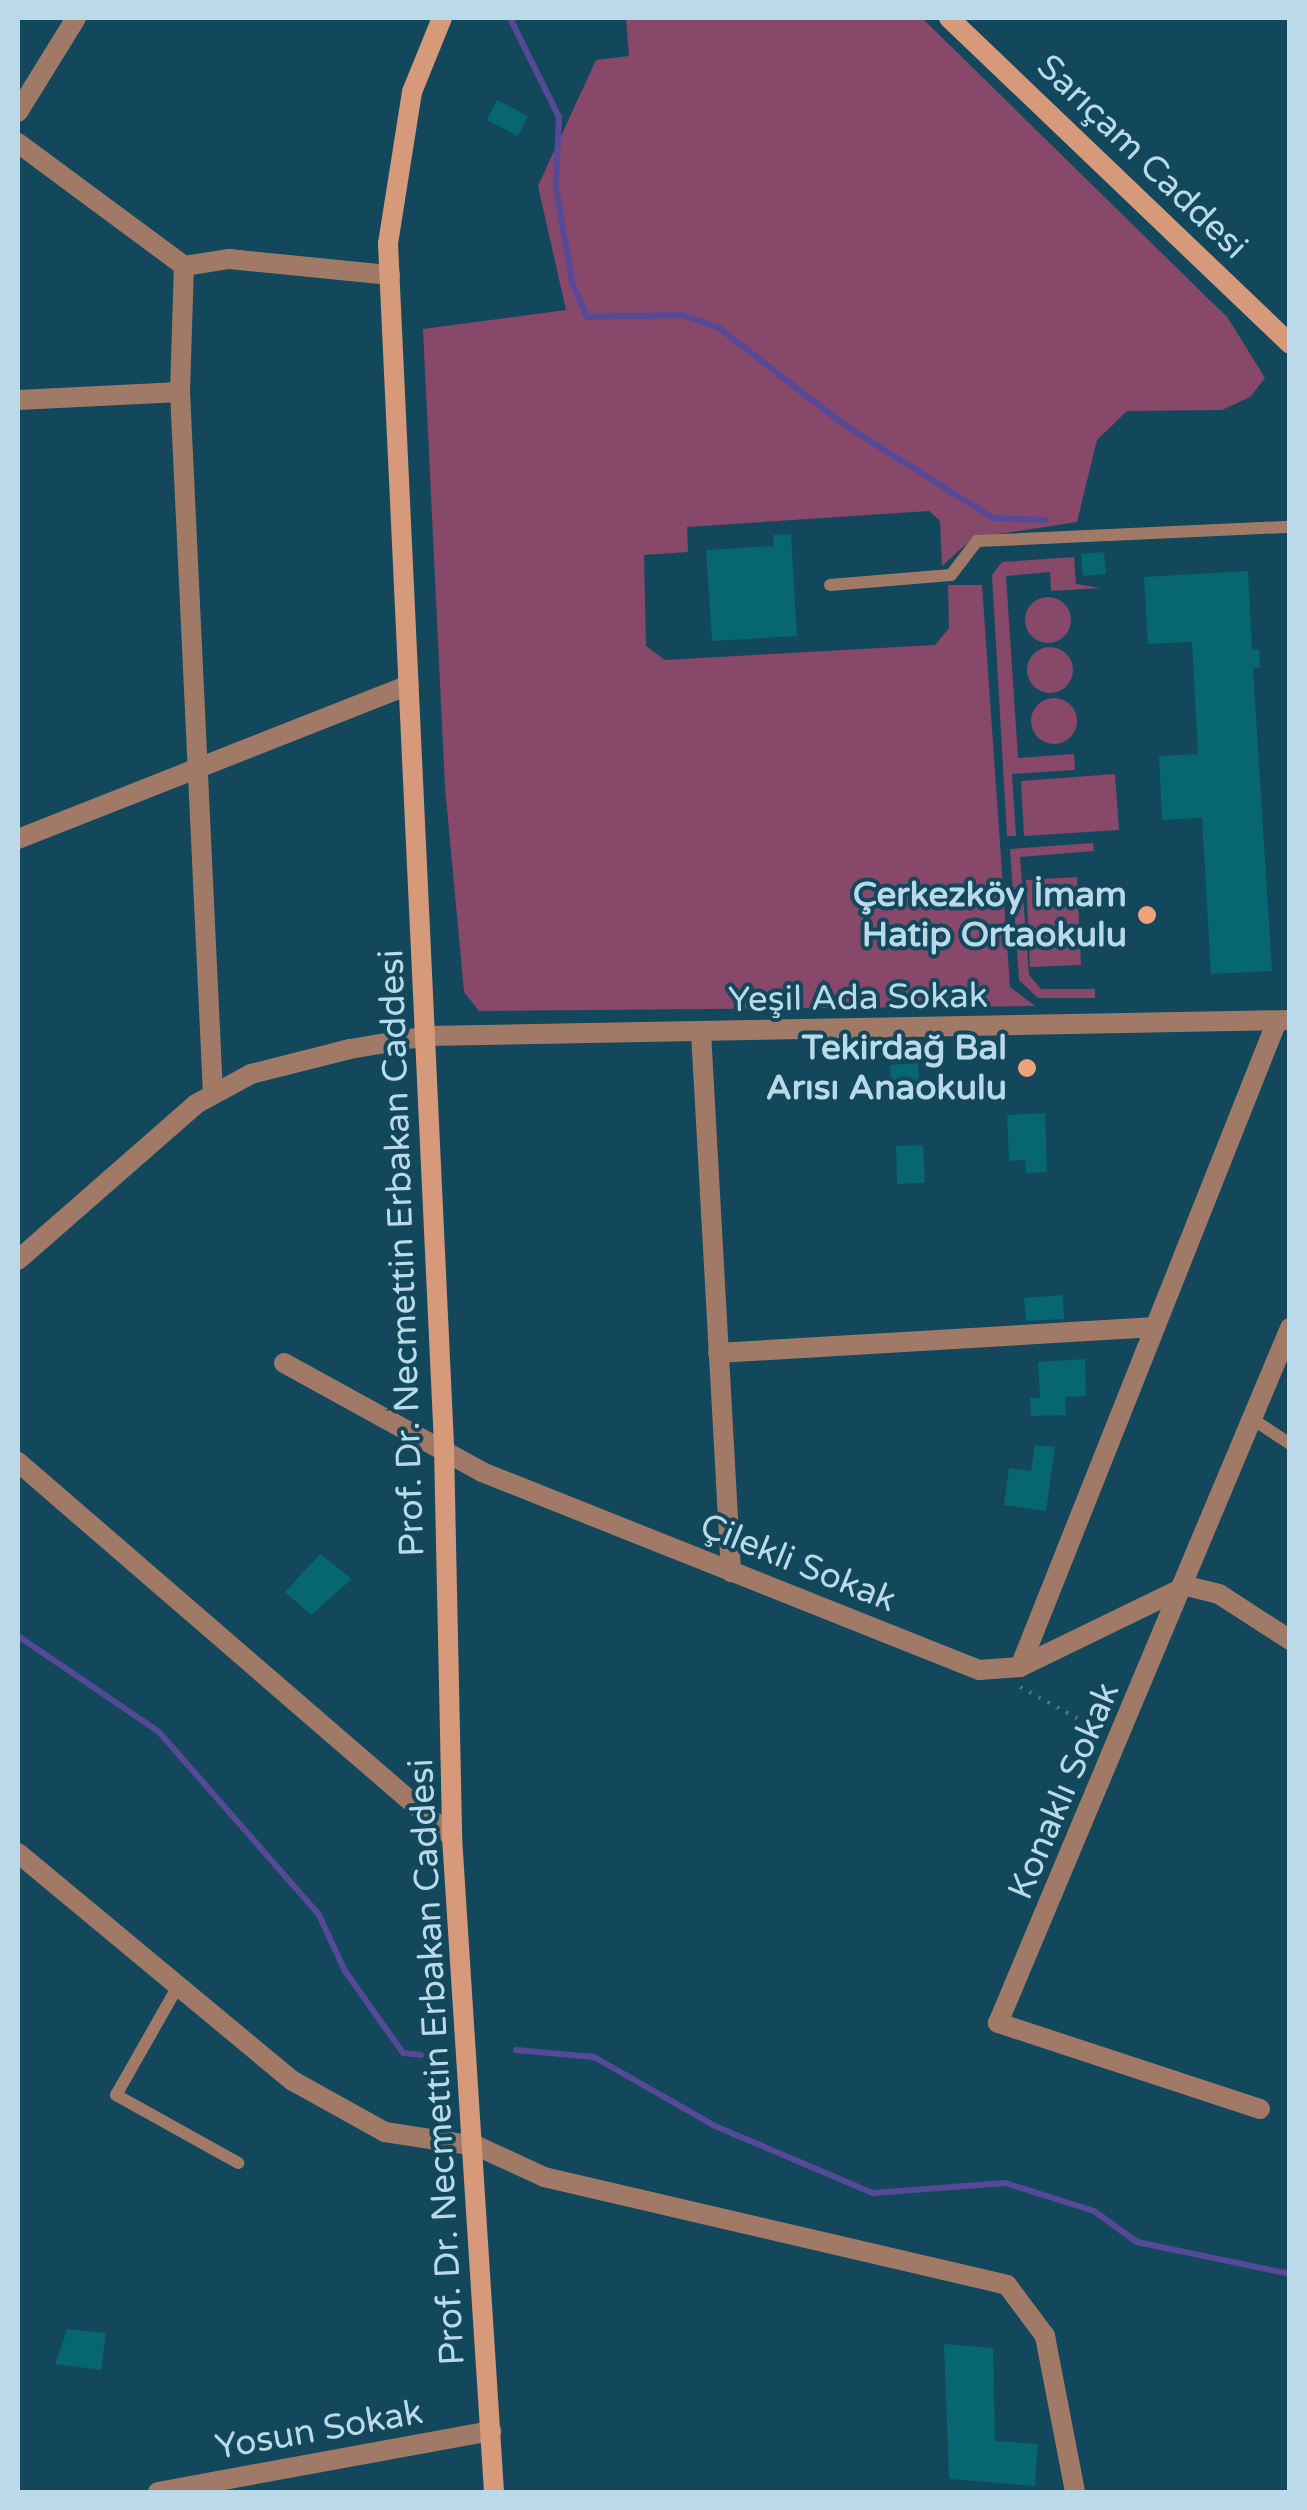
<!DOCTYPE html>
<html>
<head>
<meta charset="utf-8">
<style>
  body { margin:0 }
  #map { position:relative; width:1307px; height:2510px; overflow:hidden; background:#13475b; font-family:"Varela Round",sans-serif }
  div>[style] { position:absolute }
  .green>* { inset:0; background:#87486a }
  .round { border-radius:50% }
  .stream>* { height:6px; margin:-3px; padding:0 3px; transform-origin:3px; border-radius:3px; background:#564998 }
  .building>* { inset:0; background:#066671 }
  .path>* { height:4px; margin-top:-2px; transform-origin:0; background:repeating-linear-gradient(90deg,#487588 0 2.5px,transparent 0 10.5px) }
  .lane>* { height:12px; margin:-6px; padding:0 6px; transform-origin:6px; border-radius:6px; background:#a17a67 }
  .street>* { height:20px; margin:-10px; padding:0 10px; transform-origin:10px; border-radius:10px; background:#a17a67 }
  .secondary>* { height:20px; margin:-10px; padding:0 10px; transform-origin:10px; border-radius:10px; background:#d6997a }
  .dots>* { width:28px; height:28px; translate:-50% -50%; box-sizing:border-box; border:5px solid #13475b; border-radius:50% }
  span { translate:-50% -50%; white-space:nowrap; text-align:center; line-height:1.15; -webkit-text-stroke:8px #13475b; paint-order:stroke }
  .street-label { font-size:35px; color:#badae9 }
  .poi-label { font-size:35px; color:#badae9; font-weight:700 }
  .right { translate:-100% -50%; text-align:right }
  .frame { position:absolute; inset:0; border:20px solid #badae9; pointer-events:none }
</style>
</head>
<body>
<div id="map">
  <div class="green">
    <div style="clip-path:polygon(626px 18px,922px 18px,1228px 318px,1265px 378px,1250px 397px,1222px 410px,1127px 411px,1097px 440px,1077px 522px,973px 538px,942px 566px,940px 521px,929px 511px,687px 527px,688px 552px,644px 555px,646px 646px,665px 660px,935px 645px,949px 628px,948px 585px,982px 585px,1010px 987px,1035px 1006px,479px 1011px,464px 992px,445px 787px,423px 329px,566px 310px,538px 186px,596px 60px,629px 56px)"></div>
    <div style="clip-path:polygon(1074px 557px,1076px 584px,1100px 588px,1051px 591px,1050px 572px,1006px 576px,1018px 758px,1074px 754px,1075px 770px,1012px 774px,1016px 836px,1007px 836px,992px 575px,1002px 562px)"></div>
    <div class="round" style="left:1025px;top:597px;width:46px;height:46px"></div>
    <div class="round" style="left:1027px;top:647px;width:46px;height:46px"></div>
    <div class="round" style="left:1031px;top:698px;width:46px;height:46px"></div>
    <div style="clip-path:polygon(1115px 774px,1119px 830px,1024px 836px,1021px 781px)"></div>
    <div style="clip-path:polygon(1093px 843px,1094px 851px,1020px 857px,1029px 975px,1041px 989px,1095px 989px,1095px 998px,1038px 998px,1019px 980px,1010px 849px)"></div>
    <div style="clip-path:polygon(1077px 877px,1081px 965px,1030px 967px,1026px 880px)"></div>
  </div>
  <div class="stream">
    <div style="left:510px;top:18px;width:110px;rotate:63.7deg"></div>
    <div style="left:559px;top:117px;width:70px;rotate:92.5deg"></div>
    <div style="left:556px;top:187px;width:96px;rotate:80.4deg"></div>
    <div style="left:572px;top:282px;width:38px;rotate:67deg"></div>
    <div style="left:587px;top:317px;width:95px;rotate:-1.2deg"></div>
    <div style="left:682px;top:315px;width:39px;rotate:19deg"></div>
    <div style="left:719px;top:328px;width:157px;rotate:37.7deg"></div>
    <div style="left:843px;top:424px;width:177px;rotate:32.1deg"></div>
    <div style="left:993px;top:518px;width:52px;rotate:2.2deg"></div>
    <div style="left:18px;top:1636px;width:171px;rotate:34.2deg"></div>
    <div style="left:159px;top:1732px;width:243px;rotate:48.8deg"></div>
    <div style="left:319px;top:1915px;width:62px;rotate:65.1deg"></div>
    <div style="left:345px;top:1971px;width:100px;rotate:54.7deg"></div>
    <div style="left:403px;top:2053px;width:18px;rotate:6deg"></div>
    <div style="left:516px;top:2050px;width:78px;rotate:5.1deg"></div>
    <div style="left:594px;top:2057px;width:139px;rotate:29.7deg"></div>
    <div style="left:715px;top:2126px;width:172px;rotate:23deg"></div>
    <div style="left:873px;top:2193px;width:132px;rotate:-4.3deg"></div>
    <div style="left:1005px;top:2183px;width:93px;rotate:17.5deg"></div>
    <div style="left:1094px;top:2211px;width:53px;rotate:35.8deg"></div>
    <div style="left:1137px;top:2242px;width:156px;rotate:11.8deg"></div>
  </div>
  <div class="building">
    <div style="clip-path:polygon(497px 100px,528px 116px,518px 136px,487px 120px)"></div>
    <div style="clip-path:polygon(791px 534px,797px 636px,712px 641px,706px 550px,774px 546px,773px 535px)"></div>
    <div style="clip-path:polygon(1104px 552px,1106px 574px,1083px 576px,1081px 554px)"></div>
    <div style="clip-path:polygon(1248px 571px,1252px 650px,1259px 649px,1260px 668px,1253px 668px,1272px 971px,1211px 974px,1202px 818px,1162px 820px,1159px 756px,1198px 754px,1192px 642px,1148px 644px,1144px 577px)"></div>
    <div style="clip-path:polygon(918px 1063px,920px 1101px,892px 1102px,890px 1065px)"></div>
    <div style="clip-path:polygon(1045px 1113px,1047px 1172px,1026px 1173px,1025px 1160px,1009px 1161px,1007px 1115px)"></div>
    <div style="clip-path:polygon(923px 1145px,925px 1183px,897px 1184px,896px 1146px)"></div>
    <div style="clip-path:polygon(1063px 1295px,1064px 1319px,1026px 1321px,1024px 1298px)"></div>
    <div style="clip-path:polygon(1085px 1359px,1086px 1396px,1065px 1397px,1066px 1415px,1031px 1416px,1030px 1398px,1040px 1398px,1038px 1362px)"></div>
    <div style="clip-path:polygon(1035px 1445px,1055px 1447px,1046px 1511px,1004px 1505px,1009px 1468px,1031px 1471px)"></div>
    <div style="clip-path:polygon(320px 1554px,352px 1579px,311px 1615px,285px 1592px)"></div>
    <div style="clip-path:polygon(67px 2329px,106px 2333px,101px 2370px,55px 2364px)"></div>
    <div style="clip-path:polygon(944px 2344px,993px 2348px,995px 2441px,1038px 2444px,1035px 2486px,949px 2479px)"></div>
  </div>
  <div class="path">
    <div style="left:1020px;top:1687px;width:90px;rotate:28.6deg"></div>
  </div>
  <div class="lane">
    <div style="left:830px;top:585px;width:121px;rotate:-4.7deg"></div>
    <div style="left:951px;top:575px;width:43px;rotate:-52.6deg"></div>
    <div style="left:977px;top:541px;width:313px;rotate:-2.6deg"></div>
    <div style="left:1254px;top:1420px;width:43px;rotate:33.7deg"></div>
    <div style="left:178px;top:1986px;width:125px;rotate:119.6deg"></div>
    <div style="left:116px;top:2095px;width:140px;rotate:29.1deg"></div>
  </div>
  <div class="street">
    <div style="left:18px;top:112px;width:110px;rotate:-58.3deg"></div>
    <div style="left:18px;top:143px;width:207px;rotate:36.5deg"></div>
    <div style="left:18px;top:400px;width:162px;rotate:-2.8deg"></div>
    <div style="left:18px;top:839px;width:420px;rotate:-21.5deg"></div>
    <div style="left:701px;top:1032px;width:541px;rotate:86.82deg"></div>
    <div style="left:213px;top:1094px;width:703px;rotate:-92.69deg"></div>
    <div style="left:180px;top:392px;width:126px;rotate:-88.2deg"></div>
    <div style="left:184px;top:266px;width:46px;rotate:-8.8deg"></div>
    <div style="left:229px;top:259px;width:162px;rotate:5.7deg"></div>
    <div style="left:18px;top:1260px;width:237px;rotate:-41.2deg"></div>
    <div style="left:196px;top:1104px;width:63px;rotate:-28.6deg"></div>
    <div style="left:251px;top:1074px;width:102px;rotate:-14.2deg"></div>
    <div style="left:350px;top:1049px;width:78px;rotate:-9.6deg"></div>
    <div style="left:427px;top:1036px;width:863px;rotate:-1.06deg"></div>
    <div style="left:718px;top:1353px;width:438px;rotate:-3.4deg"></div>
    <div style="left:284px;top:1363px;width:226px;rotate:28.8deg"></div>
    <div style="left:482px;top:1472px;width:535px;rotate:21.72deg"></div>
    <div style="left:979px;top:1670px;width:41px;rotate:-4.2deg"></div>
    <div style="left:1020px;top:1667px;width:183px;rotate:-25.9deg"></div>
    <div style="left:18px;top:1462px;width:574px;rotate:40.83deg"></div>
    <div style="left:1187px;top:1586px;width:33px;rotate:14deg"></div>
    <div style="left:1219px;top:1594px;width:85px;rotate:32.9deg"></div>
    <div style="left:1020px;top:1667px;width:695px;rotate:-68.31deg"></div>
    <div style="left:18px;top:1853px;width:357px;rotate:39.7deg"></div>
    <div style="left:293px;top:2081px;width:105px;rotate:29deg"></div>
    <div style="left:385px;top:2132px;width:93px;rotate:8.7deg"></div>
    <div style="left:477px;top:2146px;width:74px;rotate:24.8deg"></div>
    <div style="left:544px;top:2177px;width:475px;rotate:13.1deg"></div>
    <div style="left:1007px;top:2285px;width:64px;rotate:53.3deg"></div>
    <div style="left:1045px;top:2336px;width:159px;rotate:79.1deg"></div>
    <div style="left:1260px;top:2109px;width:276px;rotate:-161.8deg"></div>
    <div style="left:998px;top:2023px;width:754px;rotate:-67.21deg"></div>
    <div style="left:158px;top:2492px;width:339px;rotate:-10.4deg"></div>
  </div>
  <div class="secondary">
    <div style="left:442px;top:18px;width:80px;rotate:112.1deg"></div>
    <div style="left:412px;top:92px;width:154px;rotate:99deg"></div>
    <div style="left:388px;top:244px;width:1204px;rotate:87.33deg"></div>
    <div style="left:444px;top:1447px;width:390px;rotate:88.8deg"></div>
    <div style="left:452px;top:1837px;width:656px;rotate:86.33deg"></div>
    <div style="left:949px;top:18px;width:472px;rotate:43.7deg"></div>
  </div>
  <div class="dots">
    <div style="left:1147px;top:915px;background:#f0a27a"></div>
    <div style="left:1027px;top:1068px;background:#f0a27a"></div>
  </div>
  <div class="street-label">
    <span style="left:1142px;top:157px;rotate:44deg">Sarıçam Caddesi</span>
    <span style="left:858px;top:998px;rotate:-1deg">Yeşil Ada Sokak</span>
    <span style="left:402px;top:1253px;rotate:-92deg">Prof. Dr. Necmettin Erbakan Caddesi</span>
    <span style="left:798px;top:1563px;rotate:22deg">Çilekli Sokak</span>
    <span style="left:1064px;top:1791px;rotate:-67deg">Konaklı Sokak</span>
    <span style="left:437px;top:2062px;rotate:-93deg">Prof. Dr. Necmettin Erbakan Caddesi</span>
    <span style="left:319px;top:2430px;rotate:-10deg">Yosun Sokak</span>
  </div>
  <div class="poi-label">
    <span class="right" style="left:1127px;top:915px">Çerkezköy İmam<br>Hatip Ortaokulu</span>
    <span class="right" style="left:1007px;top:1068px">Tekirdağ Bal<br>Arısı Anaokulu</span>
  </div>
  <div class="frame"></div>
</div>
</body>
</html>
